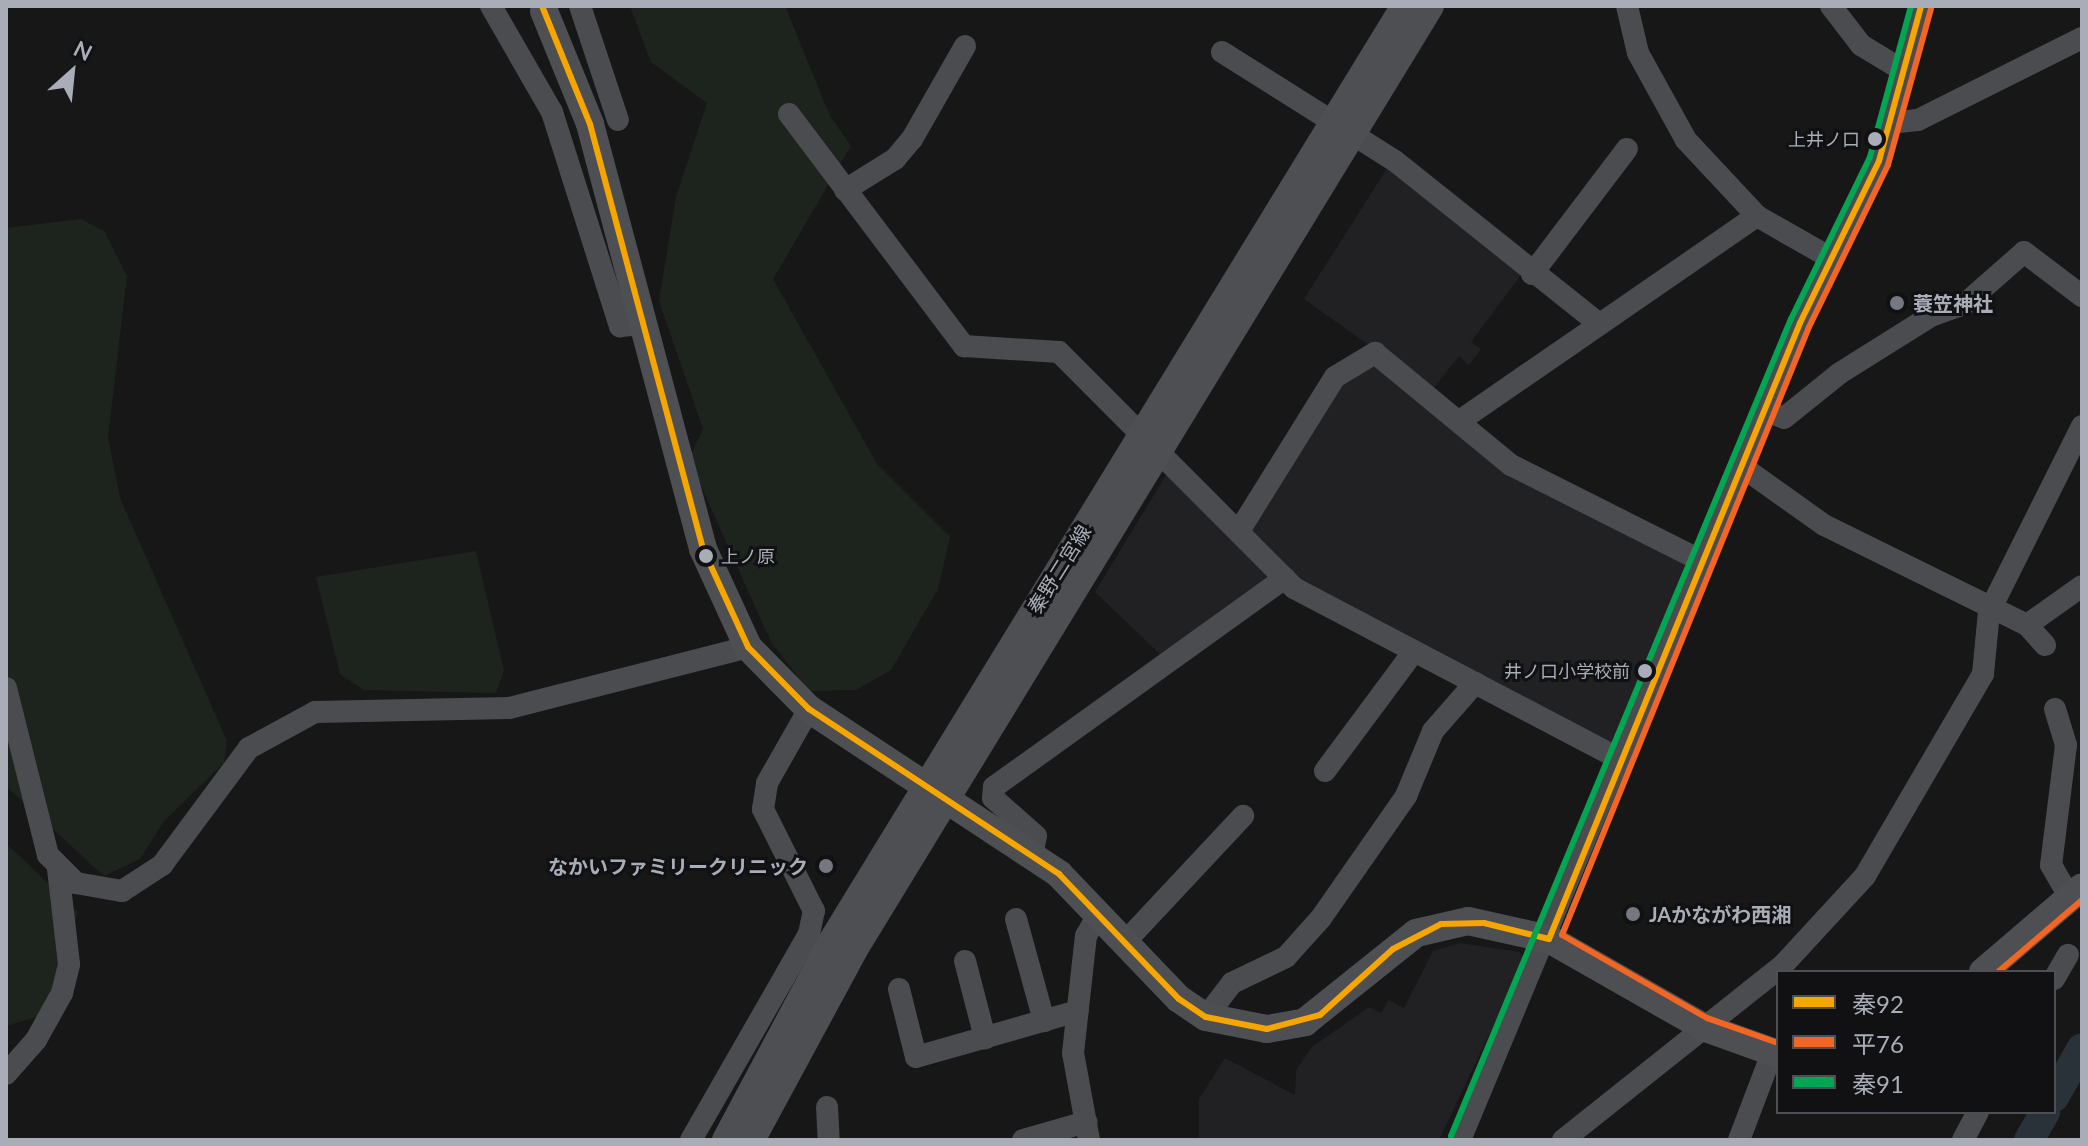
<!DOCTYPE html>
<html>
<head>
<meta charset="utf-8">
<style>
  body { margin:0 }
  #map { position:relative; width:2088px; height:1146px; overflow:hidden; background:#171717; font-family:Lato,"Noto Sans JP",sans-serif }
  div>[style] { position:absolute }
  .built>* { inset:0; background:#212123 }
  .green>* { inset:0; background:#1d241e }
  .river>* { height:30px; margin:-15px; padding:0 15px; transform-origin:15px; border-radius:15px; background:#2a3239 }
  .minor>* { height:22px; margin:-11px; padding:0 11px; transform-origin:11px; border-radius:11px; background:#4b4c50 }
  .major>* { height:28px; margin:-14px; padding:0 14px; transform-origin:14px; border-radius:14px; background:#4d4f52 }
  .bus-1>* { height:6px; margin:-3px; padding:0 3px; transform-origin:3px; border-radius:3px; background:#f7a600 }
  .bus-2>* { height:6px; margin:-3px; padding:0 3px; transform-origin:3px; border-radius:3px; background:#f26522 }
  .bus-3>* { height:6px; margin:-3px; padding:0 3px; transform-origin:3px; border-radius:3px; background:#00a651 }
  .dots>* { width:22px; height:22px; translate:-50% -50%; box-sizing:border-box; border:4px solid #111113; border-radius:50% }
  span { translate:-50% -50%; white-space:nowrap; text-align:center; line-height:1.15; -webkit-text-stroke:6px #111113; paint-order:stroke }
  .bus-label { font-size:18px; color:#a8adb8 }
  .right { translate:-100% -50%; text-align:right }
  .left { translate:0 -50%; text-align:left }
  .poi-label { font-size:20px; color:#a8adb8; font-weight:700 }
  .street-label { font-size:20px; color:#a8adb8 }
  .frame { position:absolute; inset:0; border:8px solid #a8adb8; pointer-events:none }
  .legend { position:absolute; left:1776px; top:970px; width:280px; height:144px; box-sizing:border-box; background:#111113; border:2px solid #4d4f55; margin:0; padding:10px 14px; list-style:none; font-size:24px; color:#a8adb8 }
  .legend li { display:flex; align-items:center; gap:16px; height:40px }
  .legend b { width:40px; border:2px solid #4d4f55 }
  .north { position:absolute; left:32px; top:32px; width:80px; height:80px; -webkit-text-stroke:6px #111113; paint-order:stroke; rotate:27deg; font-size:22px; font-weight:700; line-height:32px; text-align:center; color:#a8adb8 }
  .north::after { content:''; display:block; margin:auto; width:28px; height:36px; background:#a8adb8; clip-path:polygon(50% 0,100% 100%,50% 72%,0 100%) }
</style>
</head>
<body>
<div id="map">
  <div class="built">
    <div style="clip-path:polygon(1388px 167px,1523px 272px,1471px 342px,1481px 349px,1469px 365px,1459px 356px,1432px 390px,1304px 299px)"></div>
    <div style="clip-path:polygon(1376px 361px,1512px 473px,1685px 564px,1616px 748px,1302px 586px,1248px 532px,1339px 383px)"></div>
    <div style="clip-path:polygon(1169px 470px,1274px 576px,1163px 657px,1095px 592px)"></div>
    <div style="clip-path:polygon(1460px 943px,1520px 952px,1524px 961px,1439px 1140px,1199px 1140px,1199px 1099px,1225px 1058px,1295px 1095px,1296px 1070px,1312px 1047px,1369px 1007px,1381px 1013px,1389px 1000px,1404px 1008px,1433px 951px)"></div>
  </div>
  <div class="green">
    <div style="clip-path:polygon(630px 6px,785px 6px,830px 116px,851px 146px,773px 279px,877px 464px,950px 537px,938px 589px,891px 670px,856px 690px,809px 691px,771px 642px,689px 459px,703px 429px,659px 301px,676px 197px,707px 103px,651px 62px)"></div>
    <div style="clip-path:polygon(81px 219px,105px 232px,127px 276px,108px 437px,120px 498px,227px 741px,224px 763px,164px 821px,140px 859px,104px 876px,6px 786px,6px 228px)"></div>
    <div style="clip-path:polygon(476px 551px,504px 671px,496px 693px,364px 690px,340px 674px,316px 577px)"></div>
    <div style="clip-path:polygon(6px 843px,77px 912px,63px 1009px,6px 1026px)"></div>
  </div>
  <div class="river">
    <div style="left:2054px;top:1097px;width:56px;rotate:-60.3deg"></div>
    <div style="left:2029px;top:1140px;width:32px;rotate:-60deg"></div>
  </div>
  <div class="minor">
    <div style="left:491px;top:6px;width:122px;rotate:60.1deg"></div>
    <div style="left:552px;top:112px;width:225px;rotate:72.4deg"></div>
    <div style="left:620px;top:326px;width:23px;rotate:-5deg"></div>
    <div style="left:580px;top:6px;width:120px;rotate:71.6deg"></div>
    <div style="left:1627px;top:6px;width:48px;rotate:76.8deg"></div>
    <div style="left:1638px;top:53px;width:99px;rotate:61.1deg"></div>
    <div style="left:1686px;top:140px;width:104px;rotate:46.9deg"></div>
    <div style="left:1757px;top:216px;width:83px;rotate:29.7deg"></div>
    <div style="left:1831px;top:6px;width:49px;rotate:52.4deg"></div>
    <div style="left:1861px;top:45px;width:44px;rotate:31.2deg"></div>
    <div style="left:1222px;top:52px;width:204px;rotate:32.2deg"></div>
    <div style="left:1395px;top:161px;width:258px;rotate:38.6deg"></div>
    <div style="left:789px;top:114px;width:291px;rotate:53deg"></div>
    <div style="left:964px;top:346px;width:95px;rotate:3.6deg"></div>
    <div style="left:1059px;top:352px;width:333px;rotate:45.1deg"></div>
    <div style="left:1294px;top:588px;width:370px;rotate:27.7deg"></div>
    <div style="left:1889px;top:123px;width:29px;rotate:-6deg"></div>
    <div style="left:1918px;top:120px;width:183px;rotate:-26.6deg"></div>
    <div style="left:845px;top:190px;width:59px;rotate:-31.8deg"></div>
    <div style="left:895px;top:159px;width:26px;rotate:-50deg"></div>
    <div style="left:912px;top:139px;width:107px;rotate:-60.3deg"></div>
    <div style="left:1532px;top:274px;width:157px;rotate:-52.8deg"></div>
    <div style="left:1766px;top:411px;width:19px;rotate:21deg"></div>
    <div style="left:1784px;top:418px;width:72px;rotate:-38.8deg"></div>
    <div style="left:1840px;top:373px;width:107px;rotate:-32.1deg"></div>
    <div style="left:1931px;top:316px;width:37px;rotate:-20deg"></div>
    <div style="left:1966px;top:303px;width:77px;rotate:-41.3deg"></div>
    <div style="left:2024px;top:252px;width:73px;rotate:37.2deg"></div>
    <div style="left:1461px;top:420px;width:359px;rotate:-34.6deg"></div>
    <div style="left:1744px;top:468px;width:98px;rotate:35.5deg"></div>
    <div style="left:1824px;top:525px;width:226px;rotate:26.2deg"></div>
    <div style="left:2027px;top:625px;width:67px;rotate:-35.3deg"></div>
    <div style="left:1239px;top:531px;width:181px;rotate:-58.1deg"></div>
    <div style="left:1335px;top:377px;width:47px;rotate:-31deg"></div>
    <div style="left:1375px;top:353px;width:176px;rotate:39.5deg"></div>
    <div style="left:1511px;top:465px;width:216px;rotate:26.7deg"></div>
    <div style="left:2027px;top:625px;width:27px;rotate:48deg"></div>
    <div style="left:6px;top:688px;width:172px;rotate:75.9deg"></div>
    <div style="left:48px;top:855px;width:40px;rotate:45deg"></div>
    <div style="left:76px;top:883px;width:47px;rotate:9.9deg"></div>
    <div style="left:122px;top:891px;width:48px;rotate:-33deg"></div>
    <div style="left:162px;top:865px;width:146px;rotate:-53.4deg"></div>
    <div style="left:249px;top:748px;width:75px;rotate:-28.6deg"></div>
    <div style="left:315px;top:712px;width:194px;rotate:-1.2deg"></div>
    <div style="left:509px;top:708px;width:247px;rotate:-14.3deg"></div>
    <div style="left:2055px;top:709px;width:38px;rotate:73deg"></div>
    <div style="left:2066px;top:745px;width:121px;rotate:97.1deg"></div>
    <div style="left:2051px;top:865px;width:34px;rotate:60deg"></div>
    <div style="left:1325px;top:771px;width:149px;rotate:-53.4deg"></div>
    <div style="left:1032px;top:856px;width:20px;rotate:-79deg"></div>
    <div style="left:1036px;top:836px;width:57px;rotate:-138.5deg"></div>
    <div style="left:993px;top:798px;width:11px;rotate:-85deg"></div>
    <div style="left:994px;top:787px;width:358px;rotate:-35.7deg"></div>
    <div style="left:1016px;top:919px;width:106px;rotate:74.6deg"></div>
    <div style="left:1125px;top:942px;width:173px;rotate:-46.9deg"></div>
    <div style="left:965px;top:961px;width:80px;rotate:75.4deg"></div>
    <div style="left:2054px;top:979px;width:28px;rotate:-60deg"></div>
    <div style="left:899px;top:989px;width:70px;rotate:76deg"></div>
    <div style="left:916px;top:1057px;width:168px;rotate:-15.9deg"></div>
    <div style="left:1206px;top:1017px;width:43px;rotate:-52.6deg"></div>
    <div style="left:1232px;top:983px;width:60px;rotate:-25.7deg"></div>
    <div style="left:1286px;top:957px;width:52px;rotate:-48.1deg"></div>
    <div style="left:1321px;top:918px;width:149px;rotate:-55.1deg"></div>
    <div style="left:1406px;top:796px;width:70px;rotate:-67.4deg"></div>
    <div style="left:1433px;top:731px;width:64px;rotate:-48.8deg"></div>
    <div style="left:6px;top:1074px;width:45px;rotate:-48.6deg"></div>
    <div style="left:36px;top:1040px;width:54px;rotate:-61deg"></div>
    <div style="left:62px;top:993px;width:30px;rotate:-76deg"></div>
    <div style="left:69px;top:964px;width:96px;rotate:-96.6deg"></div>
    <div style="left:827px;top:1107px;width:33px;rotate:87deg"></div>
    <div style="left:691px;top:1140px;width:237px;rotate:-60.2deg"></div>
    <div style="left:809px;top:934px;width:24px;rotate:-78deg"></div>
    <div style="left:814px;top:911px;width:114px;rotate:-116.6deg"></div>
    <div style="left:763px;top:809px;width:26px;rotate:-81deg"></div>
    <div style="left:767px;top:783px;width:85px;rotate:-60.4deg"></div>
    <div style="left:1023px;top:1140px;width:66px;rotate:-15.9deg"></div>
    <div style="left:1089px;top:1140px;width:88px;rotate:-100.4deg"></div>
    <div style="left:1073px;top:1053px;width:118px;rotate:-83.7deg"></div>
    <div style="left:1086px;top:936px;width:26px;rotate:-61deg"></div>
    <div style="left:1460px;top:1140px;width:885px;rotate:-67.41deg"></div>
    <div style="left:1800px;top:323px;width:180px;rotate:-64deg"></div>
    <div style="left:1879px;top:161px;width:161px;rotate:-74.8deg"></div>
    <div style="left:1563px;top:1140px;width:281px;rotate:-38.5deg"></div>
    <div style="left:1783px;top:965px;width:121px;rotate:-47.3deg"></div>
    <div style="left:1865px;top:876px;width:234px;rotate:-59.7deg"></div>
    <div style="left:1983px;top:674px;width:62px;rotate:-84.5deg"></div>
    <div style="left:1989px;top:612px;width:208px;rotate:-63.4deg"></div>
    <div style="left:1739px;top:1140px;width:93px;rotate:-69.2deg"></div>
    <div style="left:1963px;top:1140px;width:32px;rotate:-62deg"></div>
  </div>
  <div class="major">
    <div style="left:544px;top:11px;width:122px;rotate:67.8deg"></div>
    <div style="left:590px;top:124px;width:440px;rotate:75.1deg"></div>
    <div style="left:703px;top:549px;width:108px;rotate:65.3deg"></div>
    <div style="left:748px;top:647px;width:87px;rotate:45.5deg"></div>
    <div style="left:809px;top:709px;width:300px;rotate:33.4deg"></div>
    <div style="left:1059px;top:874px;width:173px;rotate:46.2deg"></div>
    <div style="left:1179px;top:999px;width:32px;rotate:34deg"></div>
    <div style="left:1206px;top:1017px;width:62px;rotate:11.1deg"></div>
    <div style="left:1267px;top:1029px;width:39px;rotate:-10deg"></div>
    <div style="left:1305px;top:1022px;width:142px;rotate:-38.7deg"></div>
    <div style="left:1416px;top:933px;width:53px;rotate:-13deg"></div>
    <div style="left:1468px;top:921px;width:83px;rotate:12.5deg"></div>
    <div style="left:1549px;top:939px;width:177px;rotate:29.7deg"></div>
    <div style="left:1703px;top:1027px;width:80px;rotate:19.8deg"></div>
    <div style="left:1983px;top:972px;width:130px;rotate:-40.6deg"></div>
    <div style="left:726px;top:1140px;width:223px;rotate:-61.9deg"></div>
    <div style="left:831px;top:943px;width:1099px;rotate:-58.51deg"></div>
    <div style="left:751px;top:1140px;width:215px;rotate:-61.6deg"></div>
    <div style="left:853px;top:951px;width:1107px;rotate:-58.59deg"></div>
  </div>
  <div class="bus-1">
    <div style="left:542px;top:6px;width:127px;rotate:67.9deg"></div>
    <div style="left:590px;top:124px;width:440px;rotate:75.1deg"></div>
    <div style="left:703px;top:549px;width:108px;rotate:65.3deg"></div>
    <div style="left:748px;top:647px;width:87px;rotate:45.5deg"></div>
    <div style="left:809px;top:709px;width:300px;rotate:33.4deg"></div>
    <div style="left:1059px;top:874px;width:173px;rotate:46.2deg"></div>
    <div style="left:1179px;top:999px;width:32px;rotate:34deg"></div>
    <div style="left:1206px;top:1017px;width:62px;rotate:11.1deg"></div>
    <div style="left:1267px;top:1029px;width:55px;rotate:-14.8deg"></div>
    <div style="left:1320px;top:1015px;width:98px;rotate:-42.1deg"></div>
    <div style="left:1393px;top:949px;width:54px;rotate:-27.5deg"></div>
    <div style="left:1441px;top:924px;width:43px;rotate:-1.3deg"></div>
    <div style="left:1484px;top:923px;width:67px;rotate:13.8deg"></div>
    <div style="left:1549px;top:939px;width:665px;rotate:-67.83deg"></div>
    <div style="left:1800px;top:323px;width:180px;rotate:-64deg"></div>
    <div style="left:1879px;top:161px;width:161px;rotate:-74.8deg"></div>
  </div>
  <div class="bus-2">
    <div style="left:1998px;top:972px;width:111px;rotate:-40.6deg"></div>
    <div style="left:1778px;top:1043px;width:75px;rotate:-160.6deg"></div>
    <div style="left:1707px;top:1018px;width:167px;rotate:-150.2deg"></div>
    <div style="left:1562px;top:935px;width:656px;rotate:-67.89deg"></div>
    <div style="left:1809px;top:327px;width:180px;rotate:-64deg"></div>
    <div style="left:1888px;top:165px;width:162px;rotate:-74.6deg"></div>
  </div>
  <div class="bus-3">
    <div style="left:1451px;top:1136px;width:885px;rotate:-67.41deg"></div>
    <div style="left:1791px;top:319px;width:180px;rotate:-64deg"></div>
    <div style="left:1870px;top:157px;width:156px;rotate:-74.8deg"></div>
  </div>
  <div class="dots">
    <div style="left:1875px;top:139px;background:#a8adb8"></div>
    <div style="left:1897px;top:303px;background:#757880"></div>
    <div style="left:706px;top:556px;background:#a8adb8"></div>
    <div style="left:1645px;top:671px;background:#a8adb8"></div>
    <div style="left:826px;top:866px;background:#757880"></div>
    <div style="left:1633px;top:914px;background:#757880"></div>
  </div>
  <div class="bus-label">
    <span class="right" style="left:1860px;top:139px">上井ノ口</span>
    <span class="left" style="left:721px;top:556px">上ノ原</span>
    <span class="right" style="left:1630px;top:671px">井ノ口小学校前</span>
  </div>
  <div class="poi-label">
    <span class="left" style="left:1913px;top:303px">蓑笠神社</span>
    <span class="right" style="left:808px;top:866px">なかいファミリークリニック</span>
    <span class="left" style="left:1649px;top:914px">JAかながわ西湘</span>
  </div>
  <div class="street-label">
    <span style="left:1059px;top:569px;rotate:-58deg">秦野二宮線</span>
  </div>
  <div class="frame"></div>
  <ul class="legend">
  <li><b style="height:10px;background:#f7a600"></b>秦92</li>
  <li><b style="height:10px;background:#f26522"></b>平76</li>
  <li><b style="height:10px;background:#00a651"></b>秦91</li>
  </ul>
  <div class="north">N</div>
</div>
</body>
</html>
